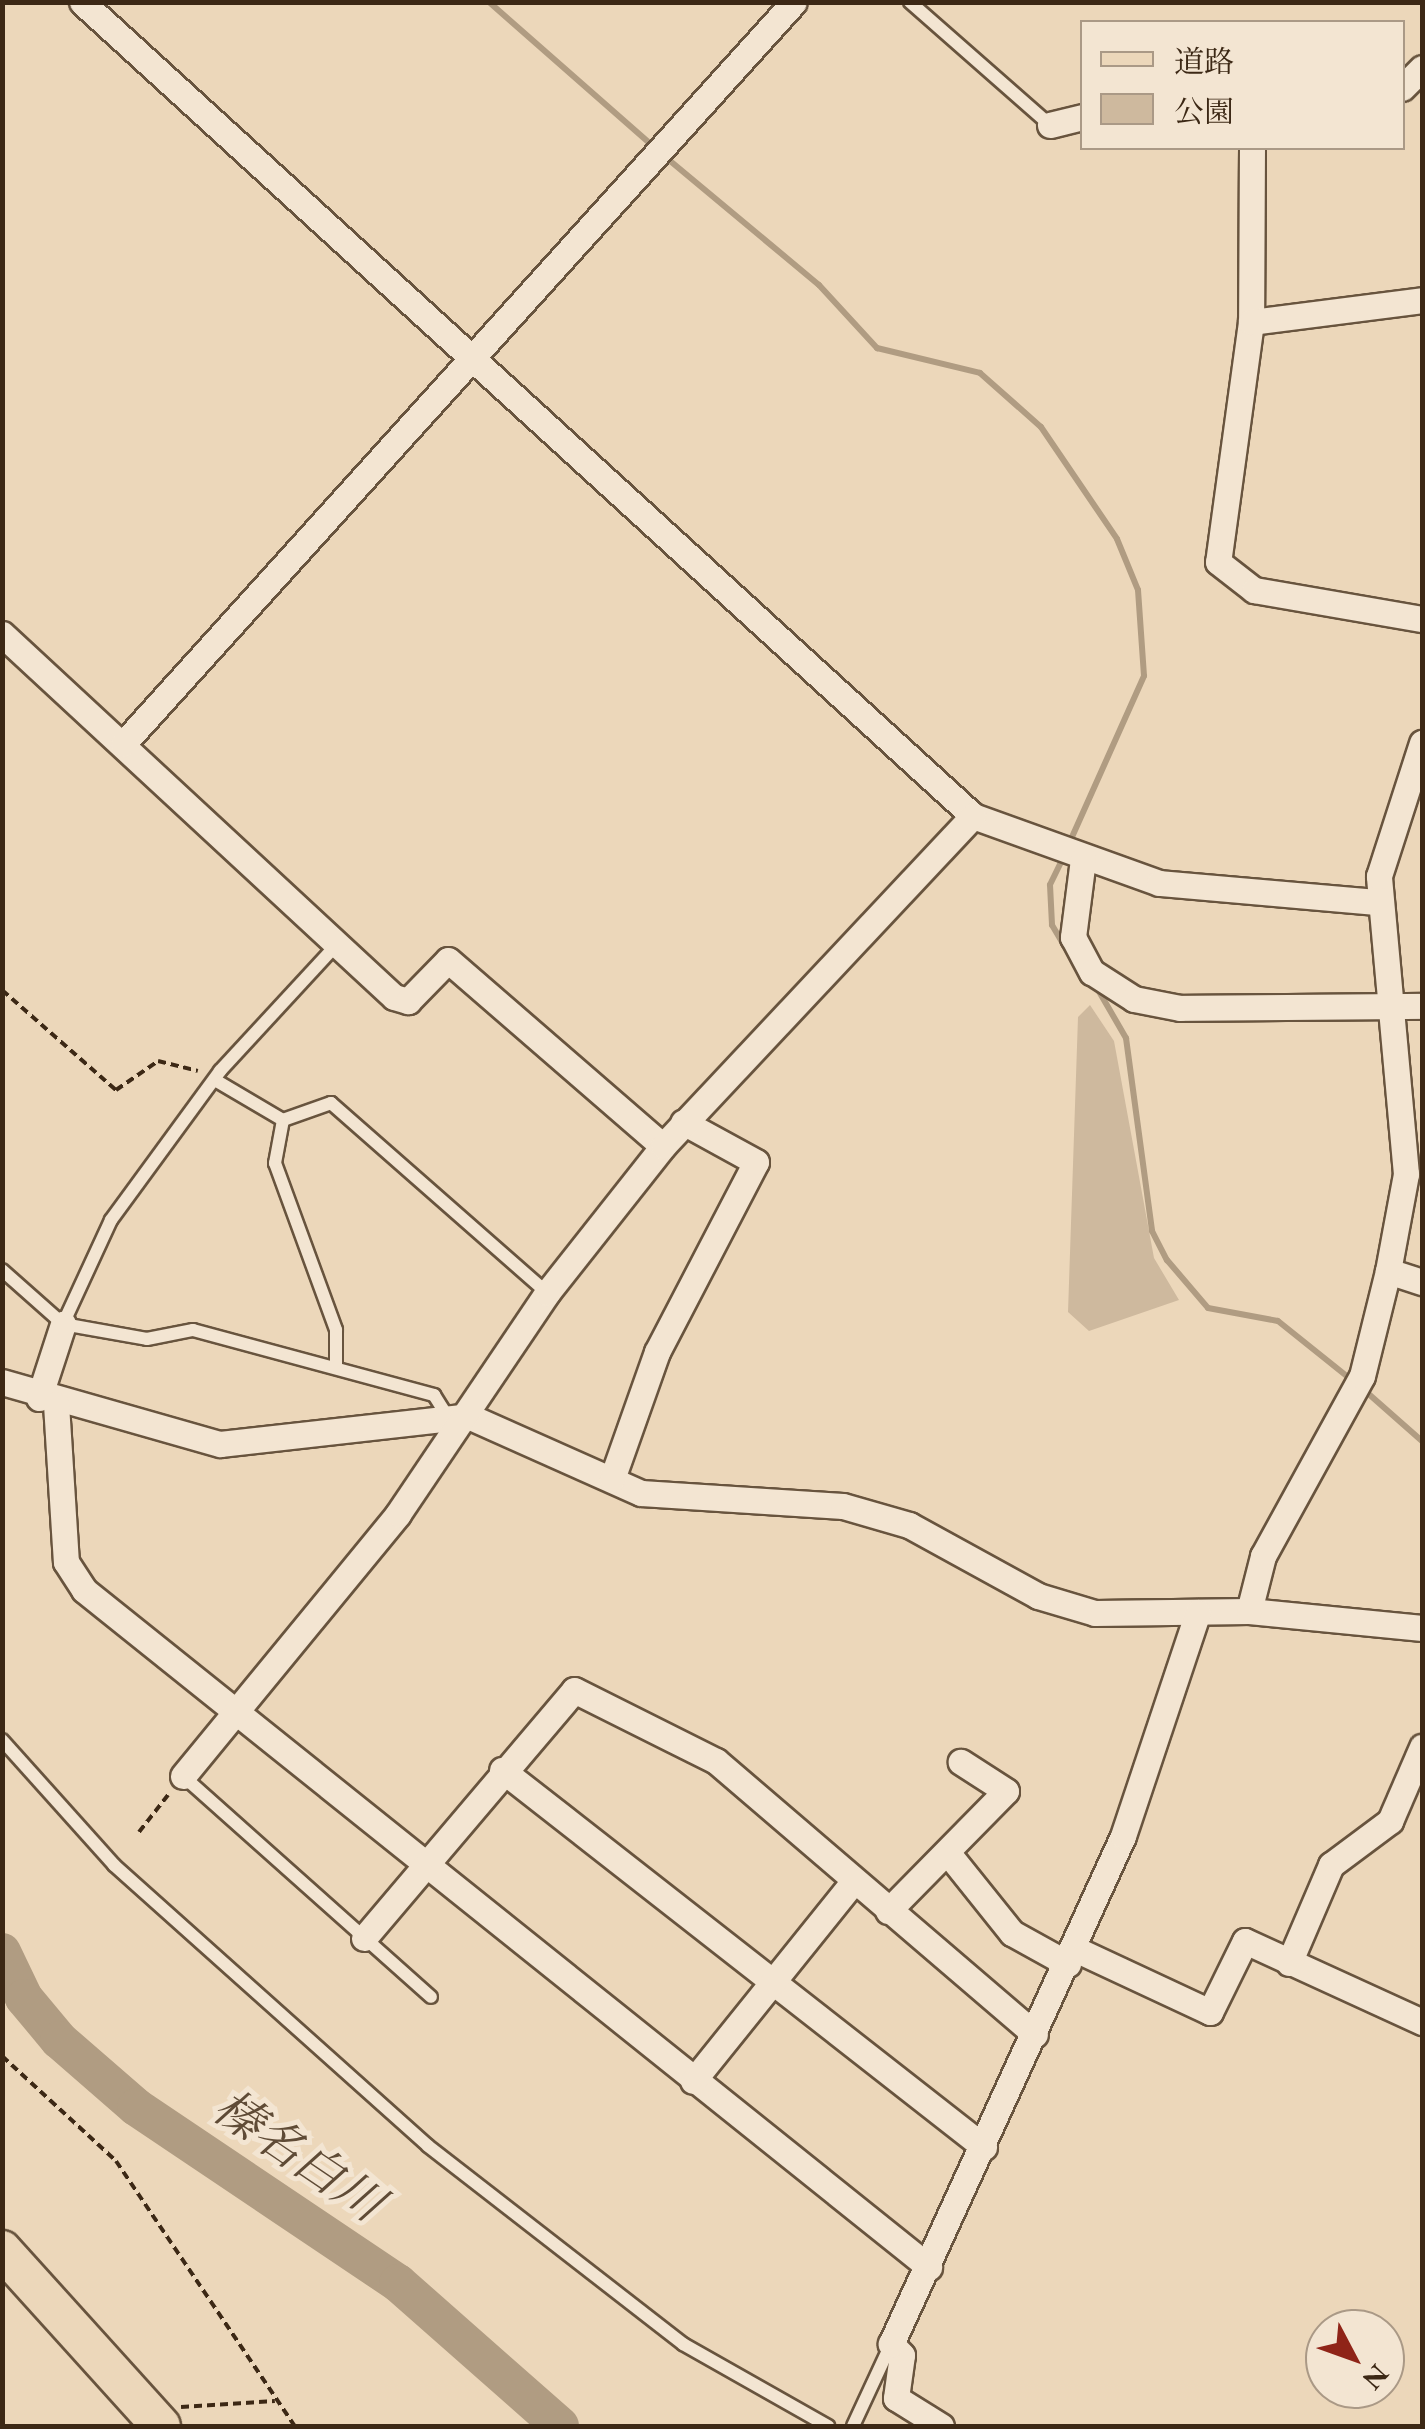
<!DOCTYPE html>
<html>
<head>
<meta charset="utf-8">
<style>
  body { margin:0 }
  #map { position:relative; width:1425px; height:2429px; overflow:hidden; background:#ecd7ba; font-family:"EB Garamond","Noto Serif JP",serif }
  div>[style] { position:absolute }
  .green>* { inset:0; background:#ceb99e }
  .stream>* { height:6px; margin:-3px; padding:0 3px; transform-origin:3px; border-radius:3px; background:#b09c82 }
  .river>* { height:38px; margin:-19px; padding:0 19px; transform-origin:19px; border-radius:19px; background:#b09c82 }
  .path>* { height:4px; margin-top:-2px; transform-origin:0; background:repeating-linear-gradient(90deg,#3c2815 0 8px,transparent 0 13px) }
  .roads { filter:drop-shadow(2px 0 #68543e) drop-shadow(-2px 0 #68543e) drop-shadow(0 2px #68543e) drop-shadow(0 -2px #68543e) }
  .service>* { height:12px; margin:-6px; padding:0 6px; transform-origin:6px; border-radius:6px; background:#f3e5d2 }
  .minor>* { height:25px; margin:-12.5px; padding:0 12.5px; transform-origin:12.5px; border-radius:12.5px; background:#f3e5d2 }
  .primary>* { height:38px; margin:-19px; padding:0 19px; transform-origin:19px; border-radius:19px; background:#ecd7ba }
  span { translate:-50% -50%; white-space:nowrap; text-align:center; line-height:1.15; -webkit-text-stroke:10px #f3e5d2; paint-order:stroke }
  .water-label { font-size:48px; color:#5f4b36; font-style:italic }
  .frame { position:absolute; inset:0; border:5px solid #3c2815; pointer-events:none }
  .legend { position:absolute; left:1080px; top:20px; width:325px; height:130px; box-sizing:border-box; background:#f3e5d2; border:2px solid #aa9986; margin:0; padding:12px 18px; list-style:none; font-size:30px; color:#3c2815 }
  .legend li { display:flex; align-items:center; gap:20px; height:50px }
  .legend b { width:50px; border:2px solid #aa9986 }
  .north { position:absolute; left:1305px; top:2309px; width:100px; height:100px; box-sizing:border-box; background:#f3e5d2; border:2px solid #aa9986; border-radius:50%; rotate:131deg; font-size:28px; font-weight:700; line-height:40px; text-align:center; color:#3c2815 }
  .north::after { content:''; display:block; margin:auto; width:35px; height:45px; background:#8f2418; clip-path:polygon(50% 0,100% 100%,50% 72%,0 100%) }
</style>
</head>
<body>
<div id="map">
  <div class="green">
    <div style="clip-path:polygon(1090px 1005px,1114px 1041px,1154px 1258px,1179px 1300px,1089px 1331px,1068px 1312px,1078px 1017px)"></div>
  </div>
  <div class="stream">
    <div style="left:489px;top:2px;width:220px;rotate:41.3deg"></div>
    <div style="left:663px;top:155px;width:203px;rotate:39.8deg"></div>
    <div style="left:819px;top:285px;width:86px;rotate:47.4deg"></div>
    <div style="left:877px;top:348px;width:106px;rotate:13.6deg"></div>
    <div style="left:980px;top:373px;width:81px;rotate:41.5deg"></div>
    <div style="left:1041px;top:427px;width:135px;rotate:55.8deg"></div>
    <div style="left:1117px;top:539px;width:55px;rotate:67.6deg"></div>
    <div style="left:1138px;top:590px;width:86px;rotate:86deg"></div>
    <div style="left:1144px;top:676px;width:184px;rotate:114.1deg"></div>
    <div style="left:1064px;top:856px;width:32px;rotate:116deg"></div>
    <div style="left:1050px;top:885px;width:40px;rotate:87.1deg"></div>
    <div style="left:1052px;top:925px;width:45px;rotate:59.5deg"></div>
    <div style="left:1097px;top:988px;width:58px;rotate:59.9deg"></div>
    <div style="left:1126px;top:1038px;width:195px;rotate:82.3deg"></div>
    <div style="left:1152px;top:1231px;width:33px;rotate:63deg"></div>
    <div style="left:1167px;top:1260px;width:63px;rotate:49.5deg"></div>
    <div style="left:1208px;top:1308px;width:71px;rotate:10.5deg"></div>
    <div style="left:1278px;top:1321px;width:96px;rotate:38.7deg"></div>
    <div style="left:1363px;top:1389px;width:79px;rotate:41.4deg"></div>
  </div>
  <div class="river">
    <div style="left:2px;top:1952px;width:51px;rotate:64.4deg"></div>
    <div style="left:24px;top:1998px;width:55px;rotate:50.2deg"></div>
    <div style="left:59px;top:2040px;width:102px;rotate:41deg"></div>
    <div style="left:136px;top:2107px;width:316px;rotate:33.9deg"></div>
    <div style="left:398px;top:2283px;width:216px;rotate:41.4deg"></div>
  </div>
  <div class="path">
    <div style="left:2px;top:990px;width:152px;rotate:41.3deg"></div>
    <div style="left:116px;top:1090px;width:51px;rotate:-34.6deg"></div>
    <div style="left:158px;top:1061px;width:41px;rotate:14deg"></div>
    <div style="left:139px;top:1832px;width:47px;rotate:-51.9deg"></div>
    <div style="left:2px;top:2056px;width:155px;rotate:42.6deg"></div>
    <div style="left:116px;top:2161px;width:320px;rotate:56deg"></div>
    <div style="left:181px;top:2407px;width:94px;rotate:-3.7deg"></div>
  </div>
  <div class="roads">
    <div class="service">
      <div style="left:910px;top:2px;width:186px;rotate:41.3deg"></div>
      <div style="left:215px;top:1080px;width:79px;rotate:30.5deg"></div>
      <div style="left:283px;top:1120px;width:51px;rotate:-19.5deg"></div>
      <div style="left:331px;top:1103px;width:288px;rotate:41.3deg"></div>
      <div style="left:283px;top:1120px;width:44px;rotate:100.5deg"></div>
      <div style="left:275px;top:1163px;width:178px;rotate:69.9deg"></div>
      <div style="left:336px;top:1330px;width:36px;rotate:90deg"></div>
      <div style="left:2px;top:1270px;width:81px;rotate:41.5deg"></div>
      <div style="left:63px;top:1324px;width:85px;rotate:10.1deg"></div>
      <div style="left:147px;top:1339px;width:47px;rotate:-11.1deg"></div>
      <div style="left:193px;top:1330px;width:250px;rotate:15.1deg"></div>
      <div style="left:434px;top:1395px;width:26px;rotate:58deg"></div>
      <div style="left:63px;top:1324px;width:115px;rotate:-65.2deg"></div>
      <div style="left:111px;top:1220px;width:185px;rotate:-53.8deg"></div>
      <div style="left:220px;top:1071px;width:173px;rotate:-47.3deg"></div>
      <div style="left:2px;top:1740px;width:168px;rotate:48.1deg"></div>
      <div style="left:114px;top:1865px;width:421px;rotate:41.8deg"></div>
      <div style="left:428px;top:2146px;width:323px;rotate:37.8deg"></div>
      <div style="left:683px;top:2344px;width:167px;rotate:29.5deg"></div>
      <div style="left:183px;top:1776px;width:332px;rotate:41.7deg"></div>
      <div style="left:853px;top:2426px;width:90px;rotate:-65.1deg"></div>
    </div>
    <div class="minor">
      <div style="left:82px;top:2px;width:1207px;rotate:42.41deg"></div>
      <div style="left:973px;top:816px;width:198px;rotate:19.8deg"></div>
      <div style="left:1159px;top:883px;width:220px;rotate:5deg"></div>
      <div style="left:1402px;top:88px;width:28px;rotate:-45deg"></div>
      <div style="left:1050px;top:125px;width:33px;rotate:-14deg"></div>
      <div style="left:1252px;top:148px;width:174px;rotate:90.3deg"></div>
      <div style="left:1251px;top:322px;width:242px;rotate:97.8deg"></div>
      <div style="left:1218px;top:562px;width:46px;rotate:37.9deg"></div>
      <div style="left:1254px;top:590px;width:170px;rotate:9.8deg"></div>
      <div style="left:1251px;top:322px;width:172px;rotate:-7.3deg"></div>
      <div style="left:2px;top:634px;width:534px;rotate:42.8deg"></div>
      <div style="left:394px;top:997px;width:15px;rotate:16deg"></div>
      <div style="left:408px;top:1001px;width:57px;rotate:-45.7deg"></div>
      <div style="left:448px;top:960px;width:284px;rotate:40.9deg"></div>
      <div style="left:123px;top:744px;width:1000px;rotate:-47.88deg"></div>
      <div style="left:1083px;top:859px;width:79px;rotate:97.3deg"></div>
      <div style="left:1073px;top:937px;width:40px;rotate:62deg"></div>
      <div style="left:1092px;top:972px;width:50px;rotate:32.7deg"></div>
      <div style="left:1134px;top:999px;width:47px;rotate:11.1deg"></div>
      <div style="left:1180px;top:1008px;width:242px;rotate:-0.5deg"></div>
      <div style="left:1388px;top:1271px;width:36px;rotate:18deg"></div>
      <div style="left:2px;top:1382px;width:227px;rotate:15.9deg"></div>
      <div style="left:220px;top:1444px;width:250px;rotate:-6.4deg"></div>
      <div style="left:468px;top:1416px;width:189px;rotate:24deg"></div>
      <div style="left:641px;top:1493px;width:202px;rotate:3.7deg"></div>
      <div style="left:843px;top:1506px;width:69px;rotate:16.1deg"></div>
      <div style="left:909px;top:1525px;width:147px;rotate:28.8deg"></div>
      <div style="left:1038px;top:1596px;width:59px;rotate:16.6deg"></div>
      <div style="left:1095px;top:1613px;width:154px;rotate:-0.7deg"></div>
      <div style="left:1249px;top:1611px;width:174px;rotate:5.6deg"></div>
      <div style="left:39px;top:1398px;width:78px;rotate:-72deg"></div>
      <div style="left:56px;top:1404px;width:158px;rotate:86.4deg"></div>
      <div style="left:66px;top:1562px;width:33px;rotate:57deg"></div>
      <div style="left:84px;top:1590px;width:1083px;rotate:38.7deg"></div>
      <div style="left:612px;top:1479px;width:135px;rotate:-70.5deg"></div>
      <div style="left:657px;top:1352px;width:214px;rotate:-62.5deg"></div>
      <div style="left:756px;top:1162px;width:83px;rotate:-151.3deg"></div>
      <div style="left:1249px;top:1611px;width:57px;rotate:-75.7deg"></div>
      <div style="left:1263px;top:1556px;width:205px;rotate:-61.2deg"></div>
      <div style="left:1362px;top:1376px;width:108px;rotate:-76.1deg"></div>
      <div style="left:1388px;top:1271px;width:99px;rotate:-79.5deg"></div>
      <div style="left:1406px;top:1174px;width:299px;rotate:-95.2deg"></div>
      <div style="left:1379px;top:876px;width:140px;rotate:-72.1deg"></div>
      <div style="left:502px;top:1770px;width:612px;rotate:38.03deg"></div>
      <div style="left:183px;top:1776px;width:339px;rotate:-50.6deg"></div>
      <div style="left:398px;top:1514px;width:267px;rotate:-56deg"></div>
      <div style="left:547px;top:1293px;width:187px;rotate:-51.7deg"></div>
      <div style="left:663px;top:1146px;width:453px;rotate:-46.8deg"></div>
      <div style="left:947px;top:1852px;width:104px;rotate:51.3deg"></div>
      <div style="left:1012px;top:1933px;width:64px;rotate:29deg"></div>
      <div style="left:888px;top:1911px;width:168px;rotate:-45.5deg"></div>
      <div style="left:1006px;top:1791px;width:54px;rotate:-147.2deg"></div>
      <div style="left:364px;top:1938px;width:325px;rotate:-49.7deg"></div>
      <div style="left:574px;top:1690px;width:159px;rotate:26.6deg"></div>
      <div style="left:716px;top:1761px;width:420px;rotate:40.6deg"></div>
      <div style="left:1075px;top:1949px;width:149px;rotate:25deg"></div>
      <div style="left:1210px;top:2012px;width:79px;rotate:-63.8deg"></div>
      <div style="left:1245px;top:1941px;width:195px;rotate:24.6deg"></div>
      <div style="left:1289px;top:1963px;width:107px;rotate:-66.8deg"></div>
      <div style="left:1331px;top:1865px;width:74px;rotate:-36.7deg"></div>
      <div style="left:1390px;top:1821px;width:81px;rotate:-66.6deg"></div>
      <div style="left:693px;top:2081px;width:257px;rotate:-51.2deg"></div>
      <div style="left:941px;top:2426px;width:53px;rotate:-148.1deg"></div>
      <div style="left:896px;top:2398px;width:43px;rotate:-82.1deg"></div>
      <div style="left:902px;top:2355px;width:16px;rotate:-135deg"></div>
      <div style="left:891px;top:2344px;width:558px;rotate:-65.45deg"></div>
      <div style="left:1123px;top:1836px;width:236px;rotate:-71.5deg"></div>
    </div>
    <div class="primary">
      <div style="left:2px;top:2250px;width:237px;rotate:47.9deg"></div>
    </div>
  </div>
  <div class="water-label">
    <span style="left:299px;top:2155px;rotate:34deg">榛名白川</span>
  </div>
  <div class="frame"></div>
  <ul class="legend">
  <li><b style="height:12px;background:#ecd7ba"></b>道路</li>
  <li><b style="height:28px;background:#ceb99e"></b>公園</li>
  </ul>
  <div class="north">N</div>
</div>
</body>
</html>
